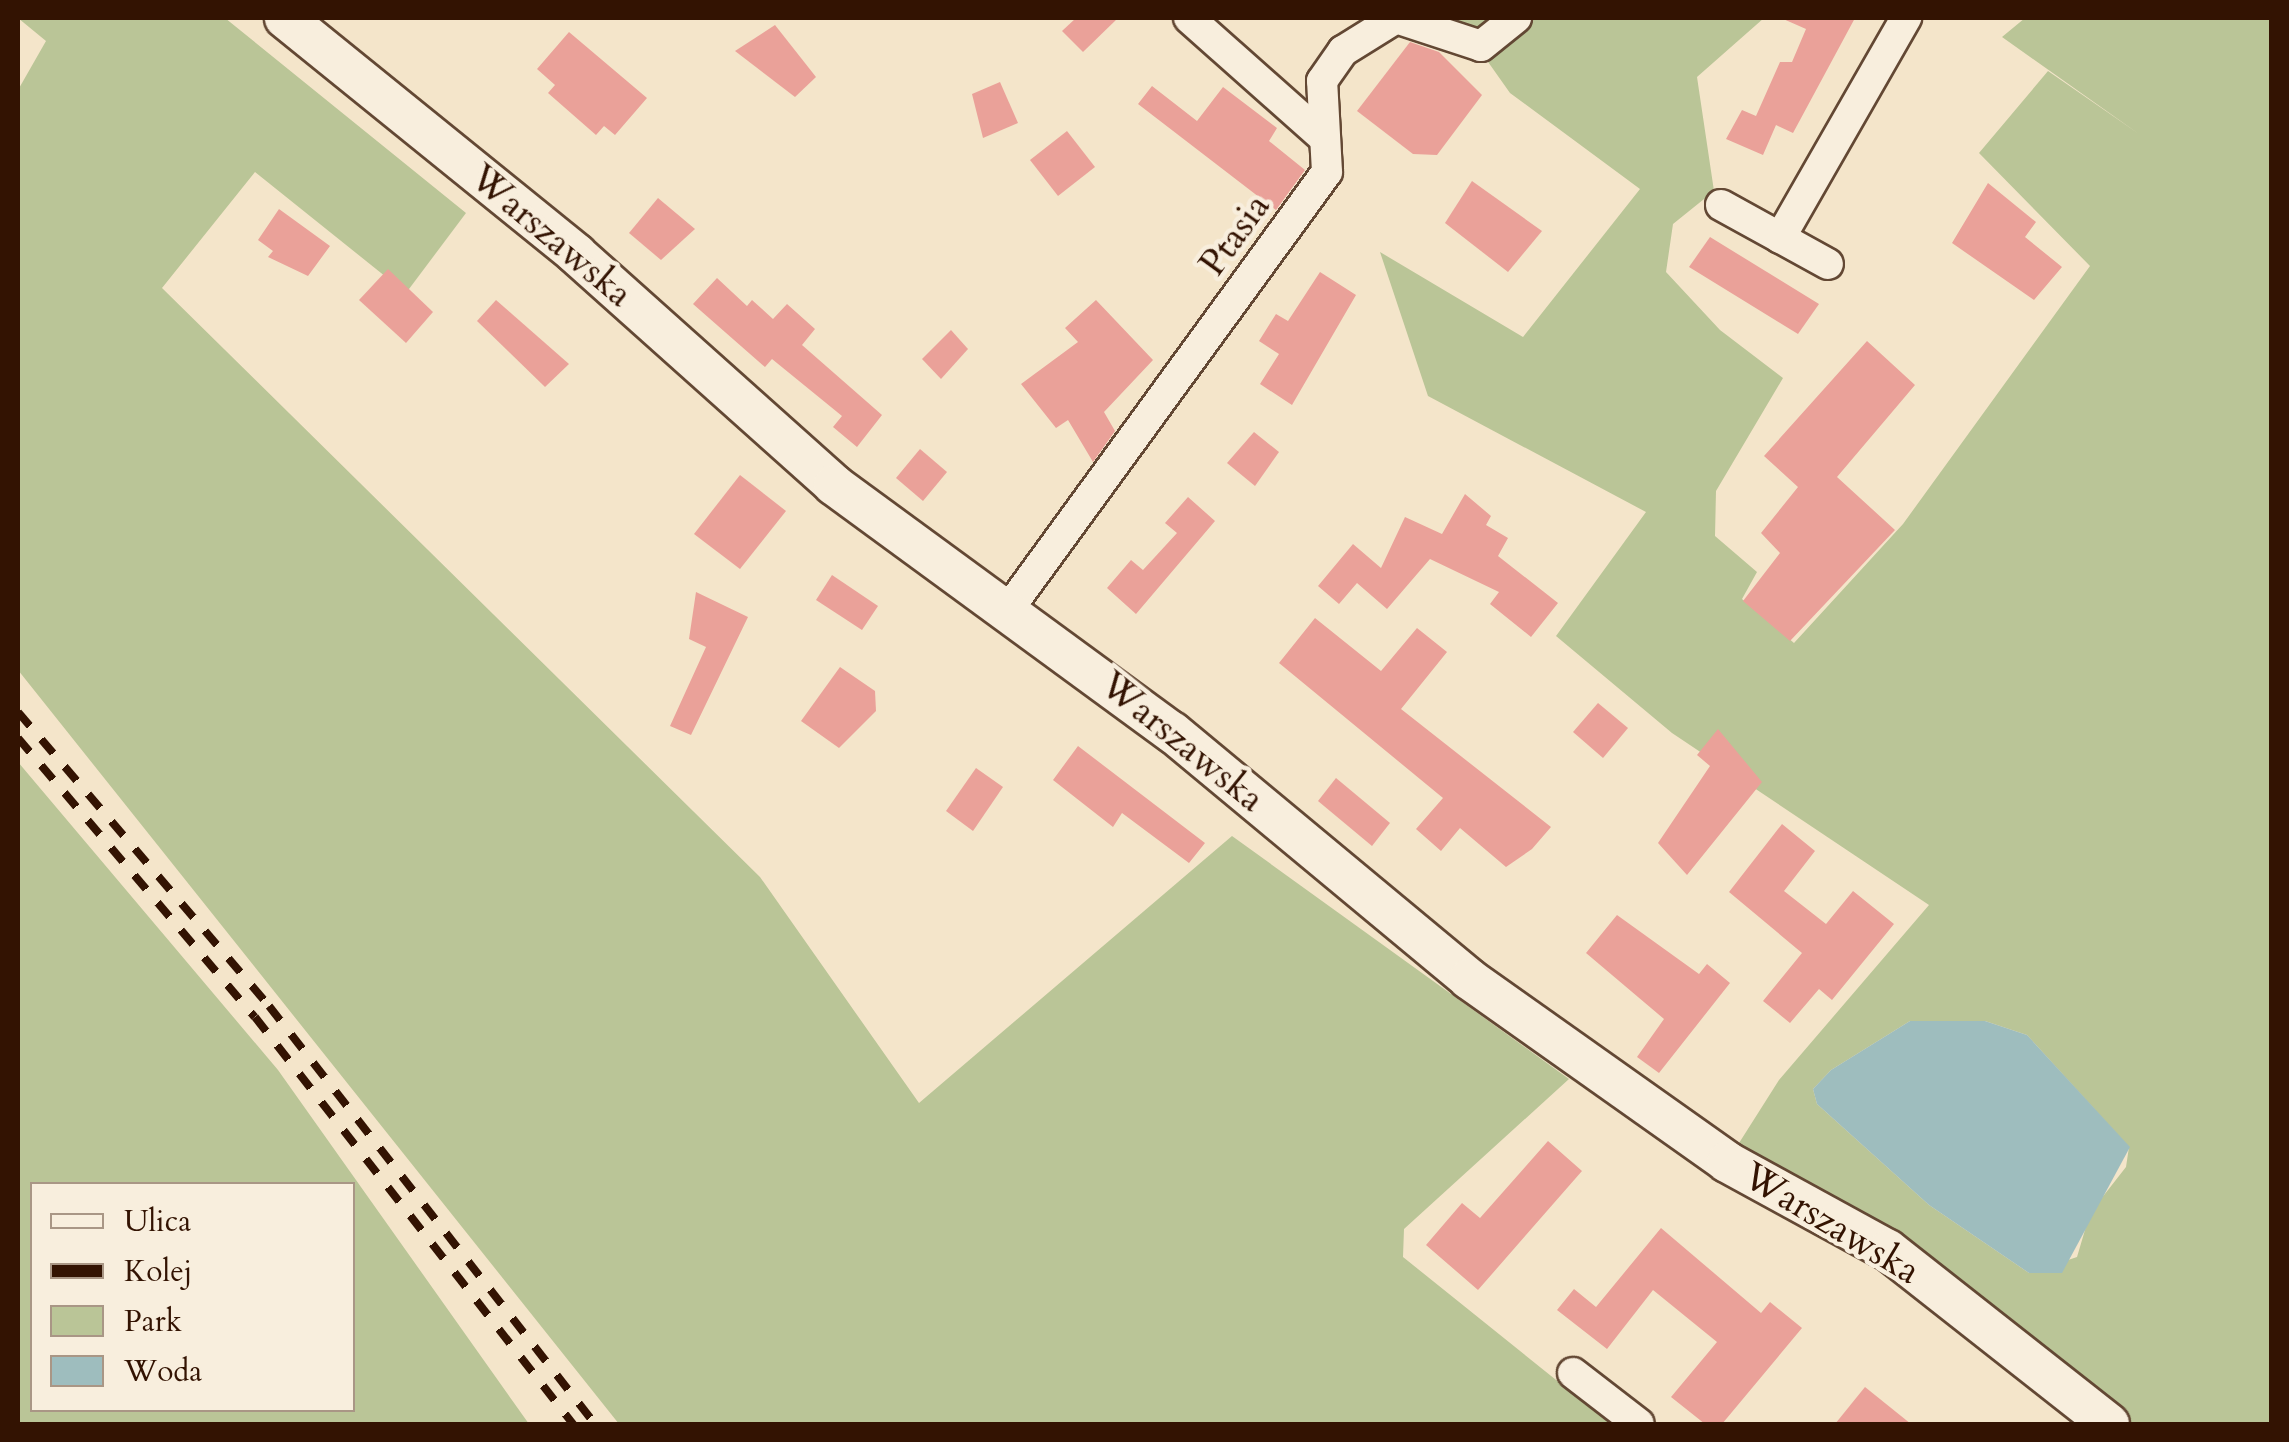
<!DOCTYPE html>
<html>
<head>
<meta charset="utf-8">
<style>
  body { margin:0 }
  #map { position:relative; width:2289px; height:1442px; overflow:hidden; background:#f4e5ca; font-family:Cardo,serif }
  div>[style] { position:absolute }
  .green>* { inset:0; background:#bac597 }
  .water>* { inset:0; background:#9ebdbe }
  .building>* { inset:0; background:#eaa199 }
  .roads { filter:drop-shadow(2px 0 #634834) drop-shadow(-2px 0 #634834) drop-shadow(0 2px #634834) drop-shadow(0 -2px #634834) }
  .street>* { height:30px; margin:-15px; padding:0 15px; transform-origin:15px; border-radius:15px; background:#f8eedd }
  .secondary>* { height:40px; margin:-20px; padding:0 20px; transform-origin:20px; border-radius:20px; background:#f8eedd }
  .rail>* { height:8px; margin-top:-4px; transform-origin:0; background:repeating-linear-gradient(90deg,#331302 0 18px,transparent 0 36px) }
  span { translate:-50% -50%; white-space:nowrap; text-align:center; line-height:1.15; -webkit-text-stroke:9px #f8eedd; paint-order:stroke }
  .street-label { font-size:38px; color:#331302 }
  .frame { position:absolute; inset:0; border:20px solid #331302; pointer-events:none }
  .legend { position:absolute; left:30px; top:1182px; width:325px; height:230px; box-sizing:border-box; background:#f8eedd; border:2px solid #a99685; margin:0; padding:12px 18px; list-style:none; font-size:30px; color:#331302 }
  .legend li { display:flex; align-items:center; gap:20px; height:50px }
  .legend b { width:50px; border:2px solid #a99685 }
</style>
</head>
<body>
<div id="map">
  <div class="green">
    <div style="clip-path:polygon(18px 18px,225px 18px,466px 213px,406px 293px,255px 172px,162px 288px,760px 877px,919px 1103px,1232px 836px,1569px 1079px,1404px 1229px,1403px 1257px,1611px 1424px,619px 1424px,18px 670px,18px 90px,46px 41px)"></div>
    <div style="clip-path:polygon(evenodd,1457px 18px,1764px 18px,1697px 77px,1714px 191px,1673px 224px,1666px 272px,1720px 330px,1783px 378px,1716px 491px,1715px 536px,1757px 572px,1742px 599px,1794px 643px,1903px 524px,2090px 266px,1979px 153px,2048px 71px,2139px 134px,2002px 37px,2025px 18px,2271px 18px,2271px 1424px,2132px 1424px,2089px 1388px,1727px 1162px,1779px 1080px,1929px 905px,1672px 733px,1556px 636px,1646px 512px,1428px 396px,1380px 252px,1523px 337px,1640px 189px,1510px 93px,1457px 18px,1910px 1021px,1985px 1021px,2027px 1035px,2129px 1147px,2126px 1167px,2090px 1213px,2077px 1257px,2029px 1273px,1929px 1205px,1817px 1104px,1813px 1089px,1831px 1070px,1910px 1021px)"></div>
    <div style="clip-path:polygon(evenodd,18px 762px,278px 1070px,529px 1424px,18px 1424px,18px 762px,352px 1184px,352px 1410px,32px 1410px,32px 1184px,352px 1184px)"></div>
  </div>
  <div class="water">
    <div style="clip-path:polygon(1910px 1021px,1985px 1021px,2027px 1035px,2130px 1147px,2062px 1273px,2029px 1273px,1929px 1205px,1817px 1104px,1813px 1089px,1831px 1070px)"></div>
  </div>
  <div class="building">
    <div style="clip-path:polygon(1076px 18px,1118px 18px,1083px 52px,1062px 31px)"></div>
    <div style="clip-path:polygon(1781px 18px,1855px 18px,1793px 133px,1776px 125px,1763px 155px,1726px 139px,1742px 110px,1756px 116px,1780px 62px,1792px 62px,1806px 29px)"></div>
    <div style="clip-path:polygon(775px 25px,816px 77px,795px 97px,735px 51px)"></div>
    <div style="clip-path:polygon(569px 32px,647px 98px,615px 135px,604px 126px,596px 135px,548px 93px,555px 85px,537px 69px)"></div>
    <div style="clip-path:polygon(1410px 42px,1439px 52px,1482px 95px,1437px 155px,1413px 154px,1357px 111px)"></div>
    <div style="clip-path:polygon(1000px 82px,1018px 123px,983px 138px,972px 94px)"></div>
    <div style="clip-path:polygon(1152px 86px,1197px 121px,1223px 87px,1277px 128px,1269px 141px,1305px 170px,1276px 210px,1138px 104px)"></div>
    <div style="clip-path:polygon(1067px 131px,1095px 167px,1058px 196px,1030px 160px)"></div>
    <div style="clip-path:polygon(1472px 181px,1542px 231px,1508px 272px,1445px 223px)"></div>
    <div style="clip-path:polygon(1988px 183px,2036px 222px,2025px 237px,2062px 267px,2034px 300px,1952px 243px)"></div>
    <div style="clip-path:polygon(658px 198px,695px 229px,661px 260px,629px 233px)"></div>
    <div style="clip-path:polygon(279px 209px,330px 246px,308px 276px,268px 257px,273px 251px,258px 240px)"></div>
    <div style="clip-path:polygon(1710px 237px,1819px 304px,1798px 334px,1689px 267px)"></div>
    <div style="clip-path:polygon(388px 269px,433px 312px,406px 343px,359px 300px)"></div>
    <div style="clip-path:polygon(1320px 272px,1356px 295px,1292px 405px,1260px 384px,1279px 354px,1259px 341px,1276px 314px,1288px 321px)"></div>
    <div style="clip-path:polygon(717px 278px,747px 306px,752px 300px,773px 319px,787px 304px,815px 329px,802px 345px,882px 415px,857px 447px,833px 427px,842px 416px,772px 359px,765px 367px,693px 304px)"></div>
    <div style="clip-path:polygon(496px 300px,569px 364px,545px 387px,477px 321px)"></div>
    <div style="clip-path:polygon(1096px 300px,1153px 360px,1104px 412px,1115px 431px,1093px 462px,1068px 420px,1056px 428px,1021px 384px,1078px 342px,1065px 328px)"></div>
    <div style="clip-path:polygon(951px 330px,968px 349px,941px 379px,922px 359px)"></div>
    <div style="clip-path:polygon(1867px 341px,1915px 385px,1837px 477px,1895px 530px,1790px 641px,1743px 601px,1780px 553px,1761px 533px,1798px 487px,1764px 456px)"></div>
    <div style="clip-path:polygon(1254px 432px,1279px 452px,1255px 486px,1227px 463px)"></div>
    <div style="clip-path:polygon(920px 449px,947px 472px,923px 501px,896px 478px)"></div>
    <div style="clip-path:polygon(740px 475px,786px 511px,740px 569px,694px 534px)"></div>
    <div style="clip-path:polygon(1465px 494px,1491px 516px,1486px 525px,1508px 538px,1498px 556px,1558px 603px,1531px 637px,1490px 604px,1499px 592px,1430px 559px,1387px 609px,1357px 583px,1339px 604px,1318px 586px,1353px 544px,1381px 568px,1405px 517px,1442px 534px)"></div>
    <div style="clip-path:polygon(1188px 497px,1215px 521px,1136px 614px,1107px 588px,1131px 560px,1143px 570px,1177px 533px,1165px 523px)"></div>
    <div style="clip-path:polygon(832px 575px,878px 606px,862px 630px,816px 600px)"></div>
    <div style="clip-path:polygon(696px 592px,748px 617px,691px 735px,670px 726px,706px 647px,689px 639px)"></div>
    <div style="clip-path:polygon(1315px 618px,1381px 671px,1417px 628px,1447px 652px,1401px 709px,1551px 827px,1532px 849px,1506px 867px,1460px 828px,1441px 851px,1416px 829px,1443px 798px,1279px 663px)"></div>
    <div style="clip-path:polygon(840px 667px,875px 691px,876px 711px,839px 748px,801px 721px)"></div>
    <div style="clip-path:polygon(1598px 703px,1628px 728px,1603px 758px,1573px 732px)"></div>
    <div style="clip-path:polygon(1718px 729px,1762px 782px,1687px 875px,1658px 843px,1710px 766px,1697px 755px)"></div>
    <div style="clip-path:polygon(1078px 746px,1205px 843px,1189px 863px,1122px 813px,1113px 827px,1053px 780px)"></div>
    <div style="clip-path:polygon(976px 768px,1003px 787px,973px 831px,946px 811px)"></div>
    <div style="clip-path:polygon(1336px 778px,1390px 823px,1372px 846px,1318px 801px)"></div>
    <div style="clip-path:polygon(1782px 824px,1815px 851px,1784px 891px,1826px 924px,1853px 891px,1894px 924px,1832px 1000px,1819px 989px,1790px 1023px,1763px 1001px,1802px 953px,1729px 892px)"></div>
    <div style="clip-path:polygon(1617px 915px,1699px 974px,1707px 964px,1730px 983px,1659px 1073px,1637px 1057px,1664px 1019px,1586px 953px)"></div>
    <div style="clip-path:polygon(1548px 1141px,1582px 1171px,1478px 1290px,1426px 1245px,1462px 1203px,1480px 1218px)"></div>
    <div style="clip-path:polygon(1661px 1228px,1761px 1313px,1770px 1302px,1802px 1328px,1722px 1424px,1705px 1424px,1671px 1397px,1717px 1342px,1653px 1290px,1607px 1349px,1557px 1310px,1574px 1289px,1596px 1307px)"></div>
    <div style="clip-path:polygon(1865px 1387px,1911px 1424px,1835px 1424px)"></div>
  </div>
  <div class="roads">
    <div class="street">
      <div style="left:1189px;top:18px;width:179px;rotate:41.6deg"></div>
      <div style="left:1721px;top:205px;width:122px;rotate:28.9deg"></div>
      <div style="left:1780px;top:238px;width:254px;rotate:-60.2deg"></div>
      <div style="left:1010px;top:607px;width:538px;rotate:-53.92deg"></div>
      <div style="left:1327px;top:172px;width:91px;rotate:-93.1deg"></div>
      <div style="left:1322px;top:81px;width:37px;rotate:-55deg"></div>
      <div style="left:1343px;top:51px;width:62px;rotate:-31.9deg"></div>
      <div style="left:1396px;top:18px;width:89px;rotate:18.2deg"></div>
      <div style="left:1481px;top:46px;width:45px;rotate:-38.7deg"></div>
      <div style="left:1573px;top:1373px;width:83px;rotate:37.7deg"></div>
    </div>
    <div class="secondary">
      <div style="left:285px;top:18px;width:375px;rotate:39deg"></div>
      <div style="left:576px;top:254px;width:346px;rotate:41.8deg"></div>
      <div style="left:834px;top:485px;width:419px;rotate:36.2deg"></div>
      <div style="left:1172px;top:732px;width:386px;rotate:39.7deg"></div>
      <div style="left:1469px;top:979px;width:316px;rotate:35.3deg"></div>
      <div style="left:1727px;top:1162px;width:183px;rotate:28.7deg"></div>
      <div style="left:1888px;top:1250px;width:281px;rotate:38.2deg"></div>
    </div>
  </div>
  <div class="rail">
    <div style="left:18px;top:712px;width:387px;rotate:49.5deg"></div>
    <div style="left:269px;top:1006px;width:530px;rotate:52.05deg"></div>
    <div style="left:18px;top:738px;width:366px;rotate:49.7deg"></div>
    <div style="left:255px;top:1017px;width:517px;rotate:52deg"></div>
  </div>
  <div class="street-label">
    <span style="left:1235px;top:235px;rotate:-54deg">Ptasia</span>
    <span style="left:551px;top:236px;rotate:40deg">Warszawska</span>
    <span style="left:1182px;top:742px;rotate:39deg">Warszawska</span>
    <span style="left:1831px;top:1224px;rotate:31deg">Warszawska</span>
  </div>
  <div class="frame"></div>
  <ul class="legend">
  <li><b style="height:12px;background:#f8eedd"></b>Ulica</li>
  <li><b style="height:12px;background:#331302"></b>Kolej</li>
  <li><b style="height:28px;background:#bac597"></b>Park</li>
  <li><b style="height:28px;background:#9ebdbe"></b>Woda</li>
  </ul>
</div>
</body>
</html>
